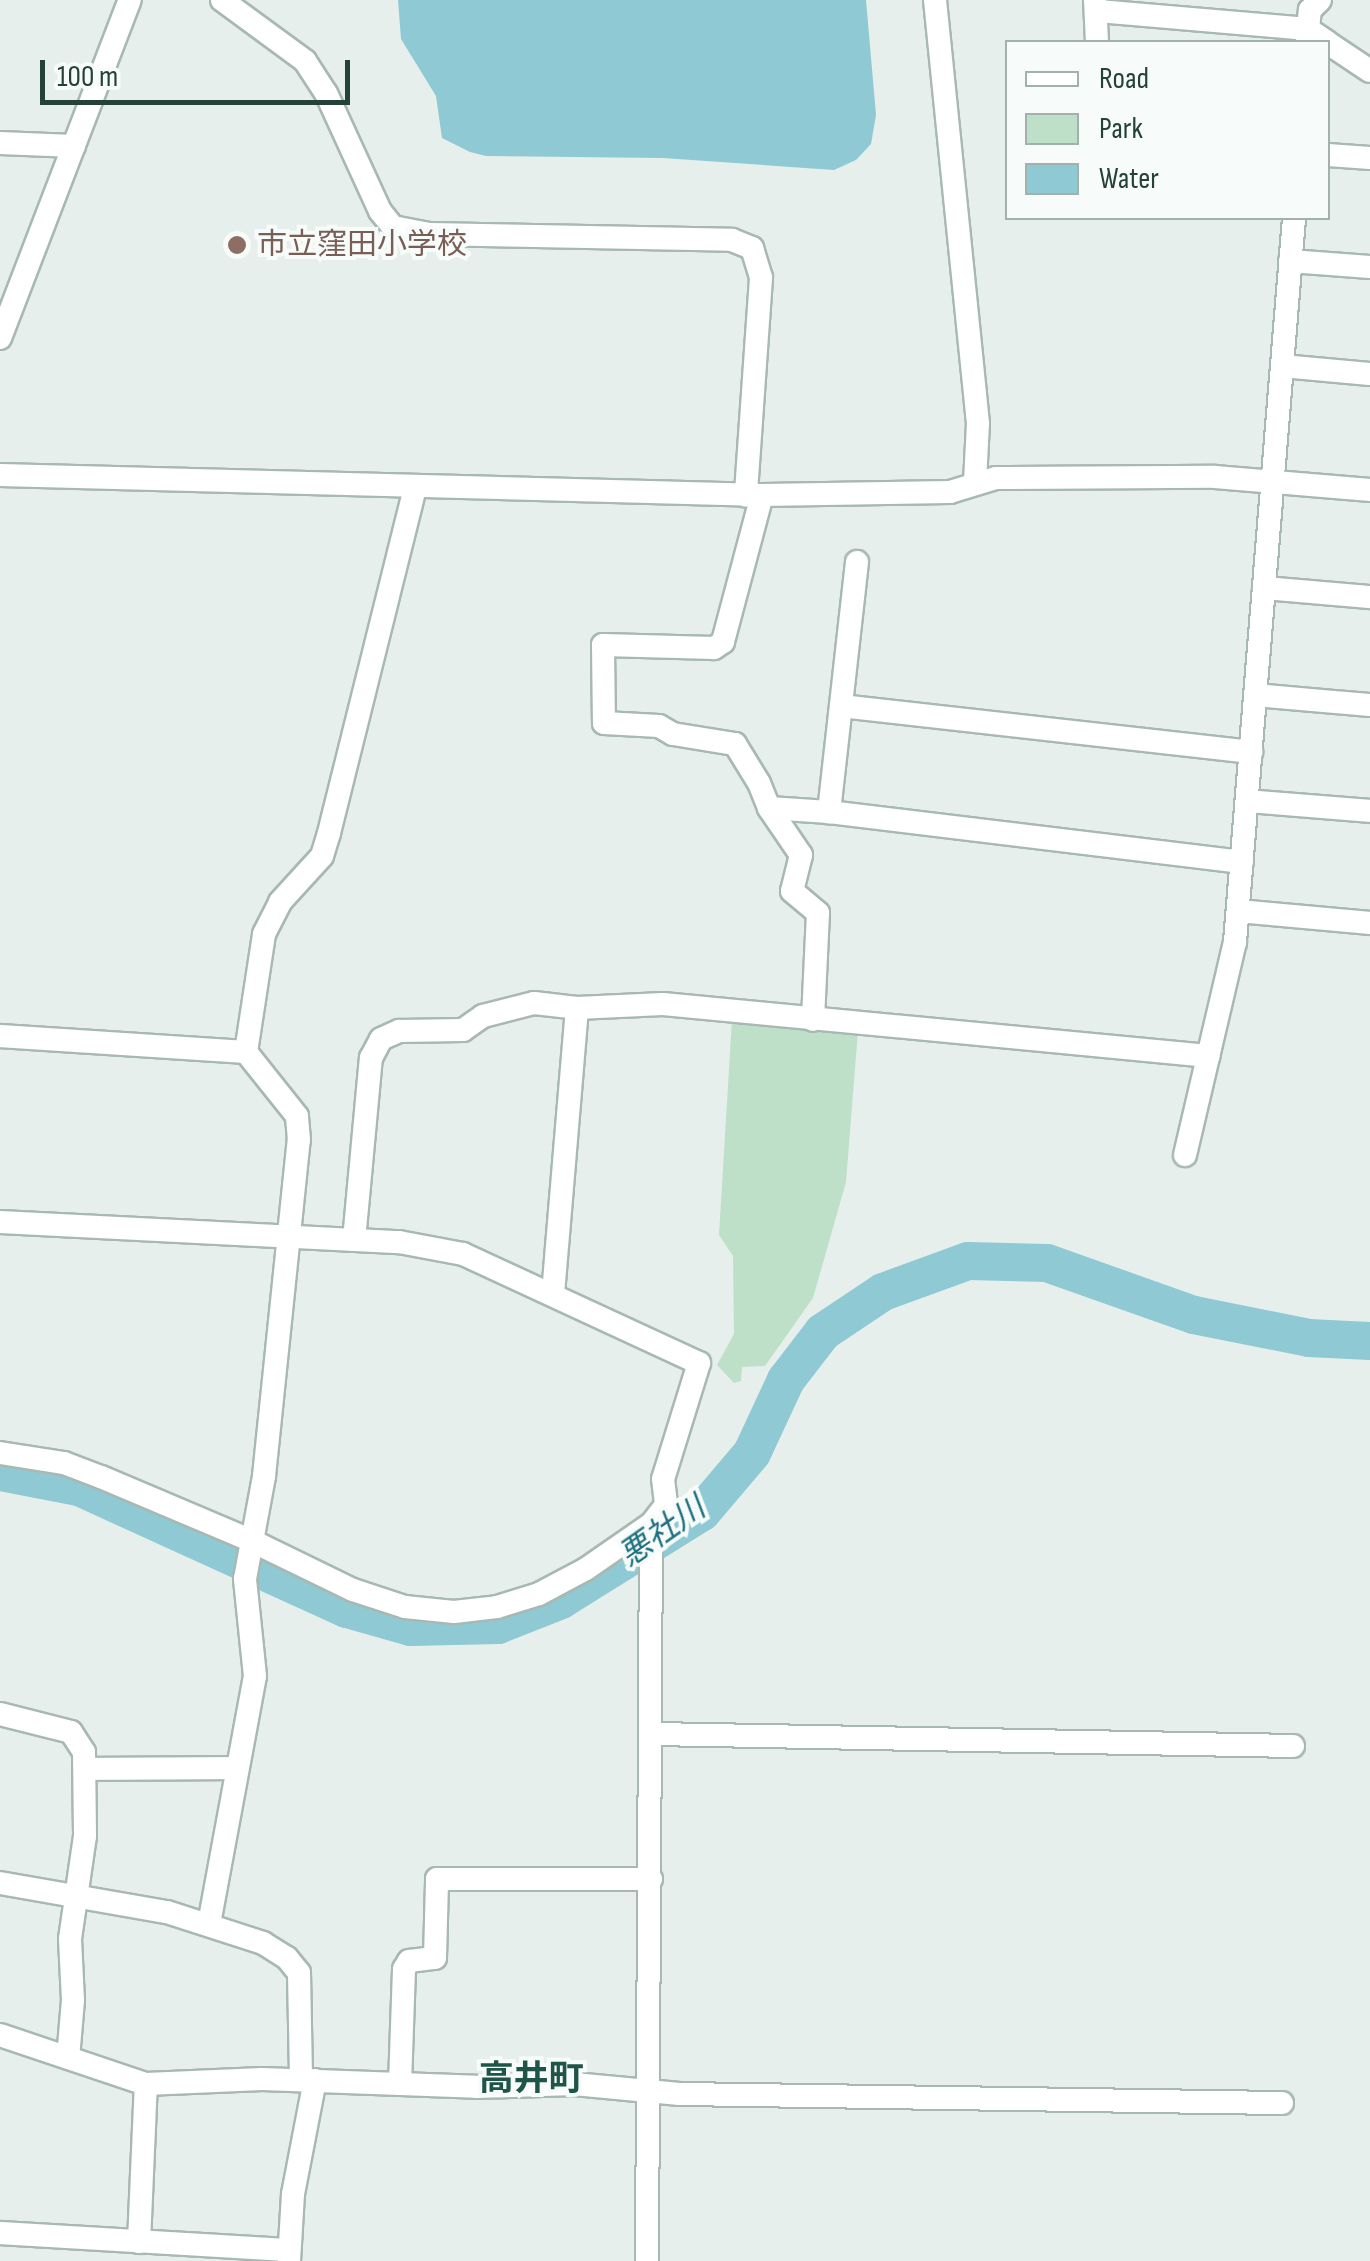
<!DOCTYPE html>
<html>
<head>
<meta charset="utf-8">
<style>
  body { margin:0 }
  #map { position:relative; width:1370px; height:2261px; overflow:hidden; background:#e6efeb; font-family:"Sofia Sans Condensed","Noto Sans JP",sans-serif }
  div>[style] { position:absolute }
  .green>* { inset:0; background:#bfe0c8 }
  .water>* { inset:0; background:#8ec9d4 }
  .river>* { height:38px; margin:-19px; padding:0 19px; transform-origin:19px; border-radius:19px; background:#8ec9d4 }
  .roads { filter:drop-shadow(2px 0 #a8b8b2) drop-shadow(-2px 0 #a8b8b2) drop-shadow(0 2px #a8b8b2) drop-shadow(0 -2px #a8b8b2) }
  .minor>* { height:22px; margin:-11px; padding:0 11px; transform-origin:11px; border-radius:11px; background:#fff }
  .dots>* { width:28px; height:28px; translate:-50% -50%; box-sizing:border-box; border:5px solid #f7fbf9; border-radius:50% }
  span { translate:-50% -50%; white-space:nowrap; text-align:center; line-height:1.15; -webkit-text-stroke:8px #f7fbf9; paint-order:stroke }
  .education-label { font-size:30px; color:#785e54 }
  .left { translate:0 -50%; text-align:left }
  .water-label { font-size:32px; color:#1c6f80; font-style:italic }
  .quarter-label { font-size:35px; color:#1f5548; font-weight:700 }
  .legend { position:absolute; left:1005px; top:40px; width:325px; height:180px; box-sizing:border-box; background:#f7fbf9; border:2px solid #a3b1ad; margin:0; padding:12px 18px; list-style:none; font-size:30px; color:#24423a }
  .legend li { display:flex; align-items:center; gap:20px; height:50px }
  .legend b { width:50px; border:2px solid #a3b1ad }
  .scale { position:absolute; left:40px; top:60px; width:310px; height:45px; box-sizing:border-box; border:5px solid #24423a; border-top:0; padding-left:12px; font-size:30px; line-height:35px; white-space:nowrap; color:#24423a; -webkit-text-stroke:8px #f7fbf9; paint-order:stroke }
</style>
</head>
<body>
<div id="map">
  <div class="green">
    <div style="clip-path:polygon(732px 1019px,858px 1031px,846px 1182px,813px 1298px,765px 1366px,742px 1367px,741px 1381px,734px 1383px,717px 1365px,734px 1334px,733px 1256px,719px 1235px)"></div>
  </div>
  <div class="water">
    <div style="clip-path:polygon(398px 0,866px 0,876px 115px,871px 144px,856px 160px,834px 170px,663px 158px,486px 156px,470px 152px,442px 138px,436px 96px,401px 39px)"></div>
  </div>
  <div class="river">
    <div style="left:0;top:1472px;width:80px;rotate:10.8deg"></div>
    <div style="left:79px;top:1487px;width:294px;rotate:24.5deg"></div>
    <div style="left:347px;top:1609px;width:66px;rotate:15.7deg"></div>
    <div style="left:411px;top:1627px;width:87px;rotate:-1.3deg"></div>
    <div style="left:498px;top:1625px;width:68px;rotate:-21.6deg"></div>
    <div style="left:561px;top:1600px;width:166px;rotate:-32deg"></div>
    <div style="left:702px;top:1512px;width:77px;rotate:-49.7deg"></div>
    <div style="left:752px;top:1453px;width:81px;rotate:-65deg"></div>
    <div style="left:786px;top:1380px;width:61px;rotate:-52.4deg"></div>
    <div style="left:823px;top:1332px;width:72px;rotate:-33.7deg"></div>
    <div style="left:883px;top:1292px;width:90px;rotate:-20deg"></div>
    <div style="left:968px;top:1261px;width:79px;rotate:1.5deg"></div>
    <div style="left:1047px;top:1263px;width:156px;rotate:19.5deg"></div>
    <div style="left:1194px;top:1315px;width:117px;rotate:11.3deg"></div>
    <div style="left:1309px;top:1338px;width:61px;rotate:2.8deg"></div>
  </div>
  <div class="roads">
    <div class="minor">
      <div style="left:222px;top:0;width:103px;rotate:36.3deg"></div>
      <div style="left:305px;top:61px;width:38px;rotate:57deg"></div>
      <div style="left:326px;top:93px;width:130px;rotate:65.4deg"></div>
      <div style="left:380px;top:211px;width:21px;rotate:51deg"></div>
      <div style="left:393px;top:227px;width:37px;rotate:11deg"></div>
      <div style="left:429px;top:234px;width:303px;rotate:1.1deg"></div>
      <div style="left:732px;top:240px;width:22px;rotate:22deg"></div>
      <div style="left:752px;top:248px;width:31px;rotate:73deg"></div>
      <div style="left:761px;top:278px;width:218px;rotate:94deg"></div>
      <div style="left:935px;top:0;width:425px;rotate:84.2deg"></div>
      <div style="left:978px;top:423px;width:59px;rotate:92.9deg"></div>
      <div style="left:1095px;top:0;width:42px;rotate:87.3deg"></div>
      <div style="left:1098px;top:11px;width:211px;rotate:4.9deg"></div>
      <div style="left:1308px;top:29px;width:23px;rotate:34deg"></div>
      <div style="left:1307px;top:42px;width:32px;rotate:-85deg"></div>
      <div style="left:1310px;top:10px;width:14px;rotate:-45deg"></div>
      <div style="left:1328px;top:43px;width:50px;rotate:33.7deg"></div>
      <div style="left:0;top:143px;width:74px;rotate:2.3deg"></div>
      <div style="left:1328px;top:155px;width:42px;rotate:4.1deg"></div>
      <div style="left:1290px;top:261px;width:80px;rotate:4.3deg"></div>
      <div style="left:0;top:338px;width:362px;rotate:-69deg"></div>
      <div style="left:1282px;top:366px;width:88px;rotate:5.2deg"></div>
      <div style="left:0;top:475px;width:762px;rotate:1.5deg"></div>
      <div style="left:762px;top:495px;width:188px;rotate:-0.9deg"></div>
      <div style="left:950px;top:492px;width:48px;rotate:-16.9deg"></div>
      <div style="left:996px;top:478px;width:219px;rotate:-0.3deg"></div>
      <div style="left:1215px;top:477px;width:156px;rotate:4.8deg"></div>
      <div style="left:762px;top:495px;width:152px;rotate:104.9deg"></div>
      <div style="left:723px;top:642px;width:11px;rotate:146deg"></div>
      <div style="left:714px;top:648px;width:111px;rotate:-178.5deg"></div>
      <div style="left:603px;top:645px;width:78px;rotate:89.3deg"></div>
      <div style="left:604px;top:723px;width:55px;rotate:3.1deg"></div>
      <div style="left:659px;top:726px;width:16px;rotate:30deg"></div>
      <div style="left:673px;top:734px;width:63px;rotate:9.2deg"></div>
      <div style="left:735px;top:744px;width:46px;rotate:58.4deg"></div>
      <div style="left:759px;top:783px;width:27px;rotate:68deg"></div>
      <div style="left:769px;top:808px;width:57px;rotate:55.8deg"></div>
      <div style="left:801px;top:855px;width:37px;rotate:104deg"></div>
      <div style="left:792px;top:891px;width:34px;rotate:40deg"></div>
      <div style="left:818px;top:913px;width:107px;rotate:92.7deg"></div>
      <div style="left:857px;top:562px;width:252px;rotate:96.4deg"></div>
      <div style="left:829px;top:812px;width:416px;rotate:6.9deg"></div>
      <div style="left:1264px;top:588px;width:106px;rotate:4.9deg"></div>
      <div style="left:1255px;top:695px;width:115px;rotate:5deg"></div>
      <div style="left:841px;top:706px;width:413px;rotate:6.4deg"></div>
      <div style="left:1247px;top:801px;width:123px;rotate:4.6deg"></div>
      <div style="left:769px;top:808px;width:60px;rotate:3.8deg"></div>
      <div style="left:1238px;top:911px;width:133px;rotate:5.2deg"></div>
      <div style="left:0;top:1036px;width:247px;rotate:3.7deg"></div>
      <div style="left:1185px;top:1155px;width:219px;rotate:-76.8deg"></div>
      <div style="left:1235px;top:942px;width:726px;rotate:-85.34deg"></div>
      <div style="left:0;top:1222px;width:400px;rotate:2.9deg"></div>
      <div style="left:399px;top:1242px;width:65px;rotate:10.6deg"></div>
      <div style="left:463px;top:1254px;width:260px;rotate:24.8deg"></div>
      <div style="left:699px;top:1363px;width:121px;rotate:107.2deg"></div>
      <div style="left:663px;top:1479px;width:26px;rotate:83deg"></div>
      <div style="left:666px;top:1505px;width:24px;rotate:128deg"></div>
      <div style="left:651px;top:1524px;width:737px;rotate:90.31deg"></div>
      <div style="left:354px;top:1240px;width:183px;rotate:-84.7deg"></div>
      <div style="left:371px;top:1058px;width:21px;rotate:-62deg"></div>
      <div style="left:381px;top:1039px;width:20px;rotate:-24deg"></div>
      <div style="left:399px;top:1031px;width:64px;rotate:-0.9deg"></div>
      <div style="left:463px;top:1030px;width:24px;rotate:-35deg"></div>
      <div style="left:483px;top:1016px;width:53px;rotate:-14.3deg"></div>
      <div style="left:534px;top:1003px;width:43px;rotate:6.6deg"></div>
      <div style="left:577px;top:1008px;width:86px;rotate:-2.7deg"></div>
      <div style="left:663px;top:1004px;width:548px;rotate:5.44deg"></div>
      <div style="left:553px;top:1294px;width:287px;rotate:-85.2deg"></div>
      <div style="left:0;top:1453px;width:65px;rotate:8.9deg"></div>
      <div style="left:64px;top:1463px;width:40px;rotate:21deg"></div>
      <div style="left:101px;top:1477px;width:162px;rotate:22.9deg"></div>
      <div style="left:250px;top:1540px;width:114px;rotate:25.9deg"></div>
      <div style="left:353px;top:1590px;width:55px;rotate:18.1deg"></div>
      <div style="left:405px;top:1607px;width:49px;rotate:5.8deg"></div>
      <div style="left:454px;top:1612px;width:43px;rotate:-6.6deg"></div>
      <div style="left:497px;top:1607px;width:44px;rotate:-17.2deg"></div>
      <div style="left:539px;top:1594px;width:53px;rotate:-28deg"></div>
      <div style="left:586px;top:1569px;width:79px;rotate:-34.7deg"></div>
      <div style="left:0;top:1714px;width:73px;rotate:14.2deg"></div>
      <div style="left:71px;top:1732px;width:24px;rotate:57deg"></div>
      <div style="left:84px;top:1752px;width:84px;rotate:89.3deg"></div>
      <div style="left:85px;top:1836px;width:104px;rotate:98.3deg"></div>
      <div style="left:70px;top:1939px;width:61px;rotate:87.2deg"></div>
      <div style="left:73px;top:2000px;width:58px;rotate:94.9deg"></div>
      <div style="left:653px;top:1734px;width:640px;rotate:1.07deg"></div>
      <div style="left:86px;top:1769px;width:150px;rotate:-0.4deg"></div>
      <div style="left:0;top:1883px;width:169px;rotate:9.9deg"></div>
      <div style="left:167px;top:1912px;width:101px;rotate:17.9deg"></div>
      <div style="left:263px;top:1943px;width:28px;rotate:32deg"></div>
      <div style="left:287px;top:1958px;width:19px;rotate:51deg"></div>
      <div style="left:299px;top:1973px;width:107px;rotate:88.9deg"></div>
      <div style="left:209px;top:1924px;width:252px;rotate:-79.5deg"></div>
      <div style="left:255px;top:1676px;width:98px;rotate:-95.9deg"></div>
      <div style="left:245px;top:1579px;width:105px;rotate:-79.5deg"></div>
      <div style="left:264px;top:1476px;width:338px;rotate:-84.1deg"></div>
      <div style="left:299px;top:1140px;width:24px;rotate:-95deg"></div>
      <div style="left:297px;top:1116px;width:82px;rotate:-128.6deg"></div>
      <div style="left:246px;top:1052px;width:119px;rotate:-81.3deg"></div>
      <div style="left:264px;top:934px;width:36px;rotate:-63deg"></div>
      <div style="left:280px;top:902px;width:62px;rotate:-47.6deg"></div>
      <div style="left:322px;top:856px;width:24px;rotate:-73deg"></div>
      <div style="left:329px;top:833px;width:357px;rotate:-76deg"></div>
      <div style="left:0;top:2035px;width:154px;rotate:18.6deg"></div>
      <div style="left:146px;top:2084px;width:116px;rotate:-2.5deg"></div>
      <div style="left:262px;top:2079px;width:214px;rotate:2.1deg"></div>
      <div style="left:476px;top:2087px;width:98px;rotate:-1.8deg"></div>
      <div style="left:574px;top:2084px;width:106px;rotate:5.4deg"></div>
      <div style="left:680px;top:2094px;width:602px;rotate:0.86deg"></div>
      <div style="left:400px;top:2084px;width:115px;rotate:-88deg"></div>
      <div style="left:404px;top:1969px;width:9px;rotate:-58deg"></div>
      <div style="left:409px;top:1961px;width:26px;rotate:-7deg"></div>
      <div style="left:435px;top:1958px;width:79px;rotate:-88.5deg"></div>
      <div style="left:437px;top:1879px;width:214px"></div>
      <div style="left:0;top:2233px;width:289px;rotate:3.4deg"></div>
      <div style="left:139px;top:2242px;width:158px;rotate:-87.5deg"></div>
      <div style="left:289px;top:2261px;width:67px;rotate:-86.6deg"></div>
      <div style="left:293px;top:2194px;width:116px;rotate:-79.1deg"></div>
    </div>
  </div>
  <div class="dots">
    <div style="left:237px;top:245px;background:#8d6e63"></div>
  </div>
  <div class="education-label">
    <span class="left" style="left:257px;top:245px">市立窪田小学校</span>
  </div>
  <div class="water-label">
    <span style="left:663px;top:1533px;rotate:-35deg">悪社川</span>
  </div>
  <div class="quarter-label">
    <span style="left:531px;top:2080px">高井町</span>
  </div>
  <ul class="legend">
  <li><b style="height:12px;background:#fff"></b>Road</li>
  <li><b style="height:28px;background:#bfe0c8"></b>Park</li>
  <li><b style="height:28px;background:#8ec9d4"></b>Water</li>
  </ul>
  <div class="scale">100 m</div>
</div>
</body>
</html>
